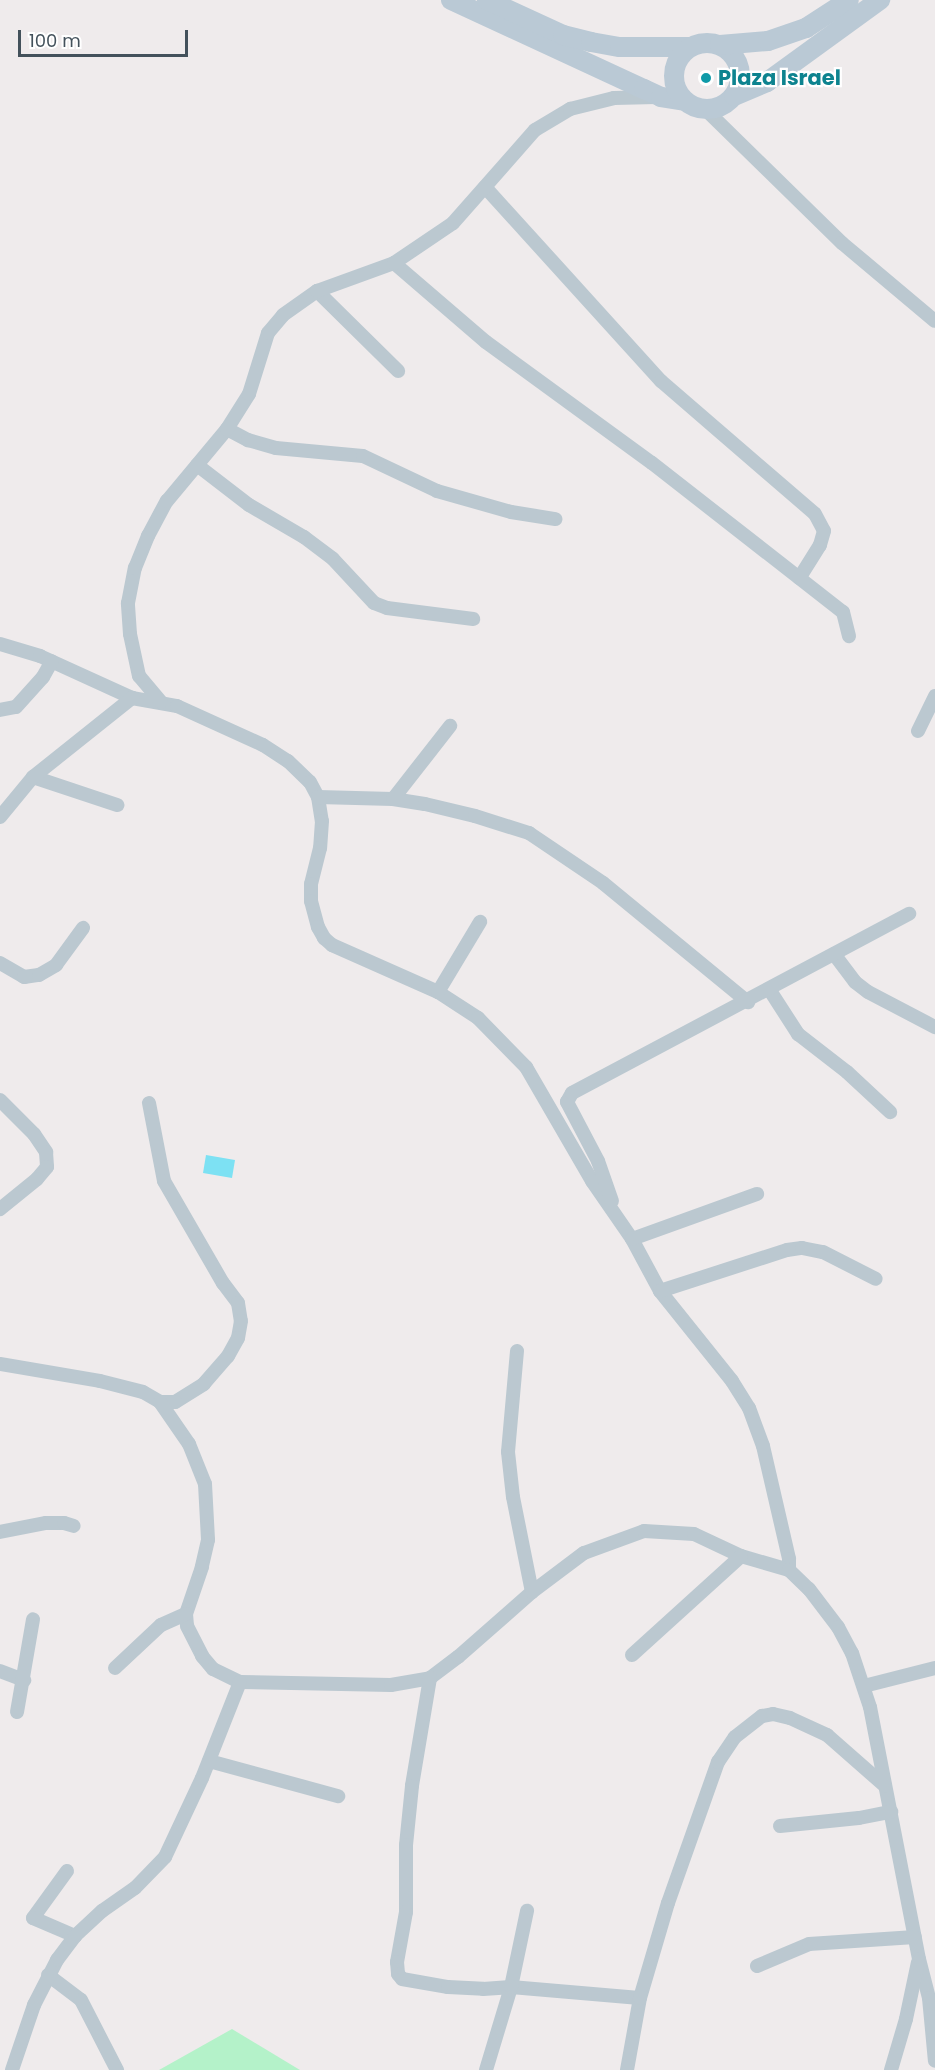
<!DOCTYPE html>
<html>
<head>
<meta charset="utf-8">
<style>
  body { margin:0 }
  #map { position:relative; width:935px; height:2070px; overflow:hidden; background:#efebec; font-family:Poppins,sans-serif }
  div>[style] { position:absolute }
  .green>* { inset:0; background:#b4f2c9 }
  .water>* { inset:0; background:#7de1f3 }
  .street>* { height:14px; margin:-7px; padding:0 7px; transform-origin:7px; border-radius:7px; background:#bbc8d0 }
  .secondary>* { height:20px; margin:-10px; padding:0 10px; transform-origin:10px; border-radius:10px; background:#bac9d5 }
  .secondary>.ring { margin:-10px; padding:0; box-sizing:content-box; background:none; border:20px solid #bac9d5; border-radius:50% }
  .dots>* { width:16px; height:16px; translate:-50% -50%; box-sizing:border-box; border:3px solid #fff; border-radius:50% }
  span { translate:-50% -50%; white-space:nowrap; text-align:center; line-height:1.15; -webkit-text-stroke:4.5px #fff; paint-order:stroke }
  .culture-label { font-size:21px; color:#0d838f; font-weight:700 }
  .left { translate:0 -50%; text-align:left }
  .scale { position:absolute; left:18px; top:30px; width:170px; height:27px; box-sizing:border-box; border:3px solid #43515b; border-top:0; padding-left:8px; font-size:18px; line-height:21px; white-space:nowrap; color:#43515b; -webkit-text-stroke:4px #fff; paint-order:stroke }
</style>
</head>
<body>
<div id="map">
  <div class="green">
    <div style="clip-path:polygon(232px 2029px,300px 2070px,159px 2070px)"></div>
  </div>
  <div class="water">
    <div style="clip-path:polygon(206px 1155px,235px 1160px,232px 1178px,203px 1173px)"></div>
  </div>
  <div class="street">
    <div style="left:705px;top:109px;width:192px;rotate:44.4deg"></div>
    <div style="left:842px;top:243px;width:121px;rotate:40deg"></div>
    <div style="left:485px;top:187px;width:262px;rotate:47.8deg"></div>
    <div style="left:661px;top:381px;width:203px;rotate:40.8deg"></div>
    <div style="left:815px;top:514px;width:19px;rotate:62deg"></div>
    <div style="left:824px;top:531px;width:15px;rotate:106deg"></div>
    <div style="left:820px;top:545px;width:39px;rotate:122deg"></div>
    <div style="left:394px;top:263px;width:121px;rotate:40.7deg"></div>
    <div style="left:486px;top:342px;width:205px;rotate:36.1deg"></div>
    <div style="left:652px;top:463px;width:242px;rotate:38deg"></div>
    <div style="left:843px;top:612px;width:25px;rotate:76deg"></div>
    <div style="left:317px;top:291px;width:114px;rotate:44.6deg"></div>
    <div style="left:227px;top:429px;width:24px;rotate:28deg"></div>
    <div style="left:248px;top:440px;width:29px;rotate:16deg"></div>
    <div style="left:276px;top:448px;width:87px;rotate:5.3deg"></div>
    <div style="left:363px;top:456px;width:82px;rotate:25.3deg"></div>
    <div style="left:437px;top:491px;width:77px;rotate:15.8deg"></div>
    <div style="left:511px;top:512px;width:45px;rotate:9deg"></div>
    <div style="left:197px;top:465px;width:66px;rotate:37.6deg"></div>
    <div style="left:249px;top:505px;width:64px;rotate:30.2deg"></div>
    <div style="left:304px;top:537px;width:36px;rotate:37deg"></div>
    <div style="left:333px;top:559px;width:60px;rotate:47deg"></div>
    <div style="left:374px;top:603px;width:14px;rotate:21deg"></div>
    <div style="left:387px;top:608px;width:87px;rotate:7.3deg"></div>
    <div style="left:0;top:644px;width:42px;rotate:16.7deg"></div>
    <div style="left:40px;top:656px;width:101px;rotate:24.5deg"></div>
    <div style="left:132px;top:698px;width:46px;rotate:10.1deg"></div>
    <div style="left:177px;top:706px;width:94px;rotate:24.4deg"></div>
    <div style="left:263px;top:745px;width:30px;rotate:33deg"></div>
    <div style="left:288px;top:761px;width:30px;rotate:44deg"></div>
    <div style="left:310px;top:782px;width:17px;rotate:62deg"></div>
    <div style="left:318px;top:797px;width:24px;rotate:81deg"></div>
    <div style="left:322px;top:821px;width:27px;rotate:94deg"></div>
    <div style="left:320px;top:848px;width:37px;rotate:104deg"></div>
    <div style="left:311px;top:884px;width:17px;rotate:90deg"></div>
    <div style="left:311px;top:901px;width:27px;rotate:75deg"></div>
    <div style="left:318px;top:927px;width:13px;rotate:61deg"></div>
    <div style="left:324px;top:938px;width:11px;rotate:41deg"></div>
    <div style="left:332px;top:945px;width:116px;rotate:23.9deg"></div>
    <div style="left:438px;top:992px;width:48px;rotate:33deg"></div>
    <div style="left:478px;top:1018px;width:69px;rotate:45.6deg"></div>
    <div style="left:526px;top:1067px;width:132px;rotate:59.9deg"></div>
    <div style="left:592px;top:1181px;width:70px;rotate:55.4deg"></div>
    <div style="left:632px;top:1239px;width:59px;rotate:61.7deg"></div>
    <div style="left:660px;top:1291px;width:115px;rotate:51.3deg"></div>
    <div style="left:732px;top:1381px;width:32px;rotate:58deg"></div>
    <div style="left:749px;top:1408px;width:40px;rotate:69.8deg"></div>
    <div style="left:763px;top:1446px;width:116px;rotate:77deg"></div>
    <div style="left:789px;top:1559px;width:11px;rotate:90deg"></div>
    <div style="left:161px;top:702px;width:34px;rotate:-130deg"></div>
    <div style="left:139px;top:676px;width:43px;rotate:-102.1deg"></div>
    <div style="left:130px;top:634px;width:31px;rotate:-94deg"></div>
    <div style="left:128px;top:603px;width:36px;rotate:-79deg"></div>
    <div style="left:135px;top:568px;width:35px;rotate:-68deg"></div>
    <div style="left:148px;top:536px;width:40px;rotate:-62deg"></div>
    <div style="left:167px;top:501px;width:94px;rotate:-50.2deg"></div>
    <div style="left:227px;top:429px;width:41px;rotate:-57.8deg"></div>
    <div style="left:249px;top:394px;width:64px;rotate:-72.7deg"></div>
    <div style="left:268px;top:333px;width:23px;rotate:-50deg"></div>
    <div style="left:283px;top:315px;width:42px;rotate:-35.2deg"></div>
    <div style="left:317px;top:291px;width:82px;rotate:-20deg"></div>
    <div style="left:394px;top:263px;width:71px;rotate:-34.1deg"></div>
    <div style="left:453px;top:223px;width:124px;rotate:-48.6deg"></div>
    <div style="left:535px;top:130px;width:41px;rotate:-31deg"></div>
    <div style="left:570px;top:109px;width:45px;rotate:-14deg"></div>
    <div style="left:614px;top:98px;width:42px;rotate:-1.4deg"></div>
    <div style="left:0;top:710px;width:16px;rotate:-11deg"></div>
    <div style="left:16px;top:707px;width:40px;rotate:-48deg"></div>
    <div style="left:43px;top:677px;width:18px;rotate:-61deg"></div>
    <div style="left:918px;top:731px;width:39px;rotate:-64deg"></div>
    <div style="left:33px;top:777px;width:89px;rotate:18.4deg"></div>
    <div style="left:318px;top:797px;width:75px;rotate:1.5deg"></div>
    <div style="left:393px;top:799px;width:32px;rotate:9deg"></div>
    <div style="left:425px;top:804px;width:51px;rotate:13.5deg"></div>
    <div style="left:475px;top:816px;width:57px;rotate:17.5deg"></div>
    <div style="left:529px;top:833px;width:89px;rotate:34deg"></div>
    <div style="left:603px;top:883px;width:188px;rotate:39.4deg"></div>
    <div style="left:393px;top:799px;width:93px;rotate:-52deg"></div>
    <div style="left:0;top:817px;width:52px;rotate:-50.5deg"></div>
    <div style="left:33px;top:777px;width:127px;rotate:-38.6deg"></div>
    <div style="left:834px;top:954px;width:35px;rotate:53deg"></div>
    <div style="left:855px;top:982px;width:16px;rotate:38deg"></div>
    <div style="left:868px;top:992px;width:76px;rotate:27.6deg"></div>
    <div style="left:0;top:963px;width:28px;rotate:30deg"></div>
    <div style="left:24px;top:977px;width:15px;rotate:-8deg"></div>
    <div style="left:39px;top:975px;width:20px;rotate:-30deg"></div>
    <div style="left:56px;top:965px;width:46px;rotate:-53.9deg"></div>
    <div style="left:769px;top:989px;width:54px;rotate:57.2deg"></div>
    <div style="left:798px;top:1034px;width:62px;rotate:37.8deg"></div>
    <div style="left:847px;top:1072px;width:59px;rotate:42.9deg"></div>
    <div style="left:438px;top:992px;width:82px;rotate:-59deg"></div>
    <div style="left:0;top:1100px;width:48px;rotate:45deg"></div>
    <div style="left:34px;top:1134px;width:22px;rotate:56deg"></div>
    <div style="left:46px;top:1152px;width:15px;rotate:86deg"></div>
    <div style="left:47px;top:1167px;width:16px;rotate:130deg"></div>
    <div style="left:37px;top:1179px;width:48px;rotate:141deg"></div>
    <div style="left:149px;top:1103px;width:79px;rotate:79.1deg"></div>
    <div style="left:164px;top:1181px;width:118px;rotate:60deg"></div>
    <div style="left:223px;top:1283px;width:25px;rotate:53deg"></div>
    <div style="left:238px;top:1303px;width:18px;rotate:81deg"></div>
    <div style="left:241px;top:1321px;width:17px;rotate:100deg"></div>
    <div style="left:238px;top:1338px;width:21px;rotate:119deg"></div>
    <div style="left:228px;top:1356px;width:37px;rotate:131deg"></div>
    <div style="left:204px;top:1384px;width:34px;rotate:148deg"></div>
    <div style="left:175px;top:1402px;width:15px;rotate:180deg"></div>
    <div style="left:612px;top:1201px;width:42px;rotate:-109.3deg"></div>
    <div style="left:598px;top:1161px;width:67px;rotate:-117.7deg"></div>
    <div style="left:567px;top:1102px;width:10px;rotate:-61deg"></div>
    <div style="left:572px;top:1093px;width:382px;rotate:-28deg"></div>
    <div style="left:632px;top:1239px;width:133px;rotate:-19.8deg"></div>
    <div style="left:660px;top:1291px;width:133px;rotate:-17.9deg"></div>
    <div style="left:787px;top:1250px;width:15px;rotate:-8deg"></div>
    <div style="left:802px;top:1248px;width:21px;rotate:11deg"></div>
    <div style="left:823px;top:1252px;width:59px;rotate:27deg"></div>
    <div style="left:517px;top:1351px;width:101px;rotate:95.1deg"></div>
    <div style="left:508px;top:1452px;width:45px;rotate:83.7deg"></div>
    <div style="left:513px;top:1497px;width:97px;rotate:78.7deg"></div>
    <div style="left:0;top:1364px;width:101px;rotate:9.6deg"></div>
    <div style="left:100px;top:1381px;width:44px;rotate:14.3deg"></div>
    <div style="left:143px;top:1392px;width:20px;rotate:30deg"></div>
    <div style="left:160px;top:1402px;width:51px;rotate:55.4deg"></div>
    <div style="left:189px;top:1444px;width:43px;rotate:68.2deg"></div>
    <div style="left:205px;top:1484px;width:56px;rotate:86.9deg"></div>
    <div style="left:208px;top:1540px;width:28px;rotate:103deg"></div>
    <div style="left:202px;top:1567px;width:50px;rotate:108.8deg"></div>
    <div style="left:186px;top:1614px;width:12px;rotate:85deg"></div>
    <div style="left:187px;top:1626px;width:34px;rotate:63deg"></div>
    <div style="left:202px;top:1656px;width:17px;rotate:50deg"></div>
    <div style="left:213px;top:1669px;width:30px;rotate:26deg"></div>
    <div style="left:240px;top:1682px;width:151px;rotate:1.1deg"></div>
    <div style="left:391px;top:1685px;width:40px;rotate:-10deg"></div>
    <div style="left:430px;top:1678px;width:35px;rotate:-37deg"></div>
    <div style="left:458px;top:1657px;width:98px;rotate:-41.3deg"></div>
    <div style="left:532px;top:1592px;width:65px;rotate:-36.9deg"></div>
    <div style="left:584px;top:1553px;width:64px;rotate:-20.1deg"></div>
    <div style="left:644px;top:1531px;width:50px;rotate:3.4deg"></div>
    <div style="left:694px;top:1534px;width:52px;rotate:25.1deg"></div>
    <div style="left:741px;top:1556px;width:50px;rotate:16.3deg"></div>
    <div style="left:789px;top:1570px;width:28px;rotate:44deg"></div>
    <div style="left:809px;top:1589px;width:48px;rotate:52.7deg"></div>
    <div style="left:838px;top:1627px;width:30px;rotate:62deg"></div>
    <div style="left:852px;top:1653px;width:57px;rotate:71.6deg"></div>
    <div style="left:870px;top:1707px;width:257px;rotate:79deg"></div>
    <div style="left:919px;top:1959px;width:40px;rotate:75.6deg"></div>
    <div style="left:929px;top:1998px;width:63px;rotate:84.6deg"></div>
    <div style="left:0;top:1532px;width:47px;rotate:-11.1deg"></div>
    <div style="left:46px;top:1523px;width:18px"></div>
    <div style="left:64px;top:1523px;width:10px;rotate:17deg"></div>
    <div style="left:632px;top:1655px;width:147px;rotate:-42.2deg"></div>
    <div style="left:115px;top:1668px;width:63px;rotate:-43.1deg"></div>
    <div style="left:161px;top:1625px;width:27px;rotate:-24deg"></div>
    <div style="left:0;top:1671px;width:26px;rotate:21deg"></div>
    <div style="left:430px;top:1678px;width:109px;rotate:99.5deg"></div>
    <div style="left:412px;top:1786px;width:59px;rotate:95.8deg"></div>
    <div style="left:406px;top:1845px;width:67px;rotate:90deg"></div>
    <div style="left:406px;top:1912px;width:51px;rotate:100.2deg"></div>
    <div style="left:397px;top:1962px;width:12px;rotate:85deg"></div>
    <div style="left:398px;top:1974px;width:6px;rotate:51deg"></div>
    <div style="left:402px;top:1979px;width:47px;rotate:9.9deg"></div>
    <div style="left:448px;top:1987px;width:35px;rotate:3deg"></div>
    <div style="left:483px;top:1989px;width:28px;rotate:-4deg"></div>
    <div style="left:511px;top:1987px;width:129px;rotate:4.9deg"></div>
    <div style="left:864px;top:1686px;width:73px;rotate:-14.2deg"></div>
    <div style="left:17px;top:1712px;width:94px;rotate:-80.2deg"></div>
    <div style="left:209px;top:1761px;width:134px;rotate:15.2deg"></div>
    <div style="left:780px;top:1826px;width:79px;rotate:-5.8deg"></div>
    <div style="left:859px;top:1818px;width:33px;rotate:-11deg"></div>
    <div style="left:67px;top:1871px;width:58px;rotate:125.9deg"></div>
    <div style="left:33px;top:1918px;width:46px;rotate:23.2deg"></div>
    <div style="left:757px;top:1966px;width:56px;rotate:-22.9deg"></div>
    <div style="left:809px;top:1944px;width:106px;rotate:-3.8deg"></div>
    <div style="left:48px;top:1975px;width:41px;rotate:37.1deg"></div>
    <div style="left:81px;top:2000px;width:79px;rotate:62.8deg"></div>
    <div style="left:12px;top:2070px;width:69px;rotate:-71.3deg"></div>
    <div style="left:34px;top:2005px;width:51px;rotate:-62.9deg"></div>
    <div style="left:57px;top:1960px;width:30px;rotate:-53deg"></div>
    <div style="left:75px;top:1936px;width:37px;rotate:-43deg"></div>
    <div style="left:102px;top:1911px;width:40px;rotate:-34.9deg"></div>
    <div style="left:135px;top:1888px;width:43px;rotate:-45.9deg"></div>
    <div style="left:165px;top:1857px;width:87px;rotate:-64.9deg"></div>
    <div style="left:202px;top:1778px;width:103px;rotate:-68.4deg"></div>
    <div style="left:486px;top:2070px;width:87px;rotate:-73.2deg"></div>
    <div style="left:511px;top:1987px;width:78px;rotate:-78.1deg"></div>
    <div style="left:627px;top:2070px;width:73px;rotate:-79.8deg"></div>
    <div style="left:640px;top:1998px;width:99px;rotate:-73.6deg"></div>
    <div style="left:668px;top:1903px;width:150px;rotate:-70.5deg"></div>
    <div style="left:718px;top:1762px;width:30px;rotate:-56deg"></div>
    <div style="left:735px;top:1737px;width:34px;rotate:-38deg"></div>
    <div style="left:762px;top:1716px;width:11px;rotate:-10deg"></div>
    <div style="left:773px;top:1714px;width:17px;rotate:13deg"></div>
    <div style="left:790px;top:1718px;width:41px;rotate:24.7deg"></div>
    <div style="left:827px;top:1735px;width:77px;rotate:41.3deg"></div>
    <div style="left:891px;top:2070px;width:53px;rotate:-73.6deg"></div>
    <div style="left:906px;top:2019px;width:58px;rotate:-78.1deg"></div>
  </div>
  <div class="secondary">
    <div style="left:451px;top:0;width:213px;rotate:24.8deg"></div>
    <div style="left:644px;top:89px;width:19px;rotate:25deg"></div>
    <div style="left:661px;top:97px;width:24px;rotate:9deg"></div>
    <div style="left:487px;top:0;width:84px;rotate:24.7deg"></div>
    <div style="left:563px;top:35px;width:29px;rotate:14deg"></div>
    <div style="left:591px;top:42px;width:29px;rotate:10deg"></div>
    <div style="left:620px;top:47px;width:70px"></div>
    <div class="ring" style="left:674px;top:43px;width:46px;height:46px"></div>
    <div style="left:720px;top:45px;width:48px;rotate:-4.8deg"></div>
    <div style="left:768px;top:41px;width:40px;rotate:-18.9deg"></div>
    <div style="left:806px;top:28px;width:51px;rotate:-33.1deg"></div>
    <div style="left:734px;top:96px;width:36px;rotate:-23deg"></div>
    <div style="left:767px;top:82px;width:140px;rotate:-36deg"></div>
  </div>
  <div class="dots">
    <div style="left:706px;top:78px;background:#0f9aa8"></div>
  </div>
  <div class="culture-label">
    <span class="left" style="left:718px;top:78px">Plaza Israel</span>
  </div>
  <div class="scale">100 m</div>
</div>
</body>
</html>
